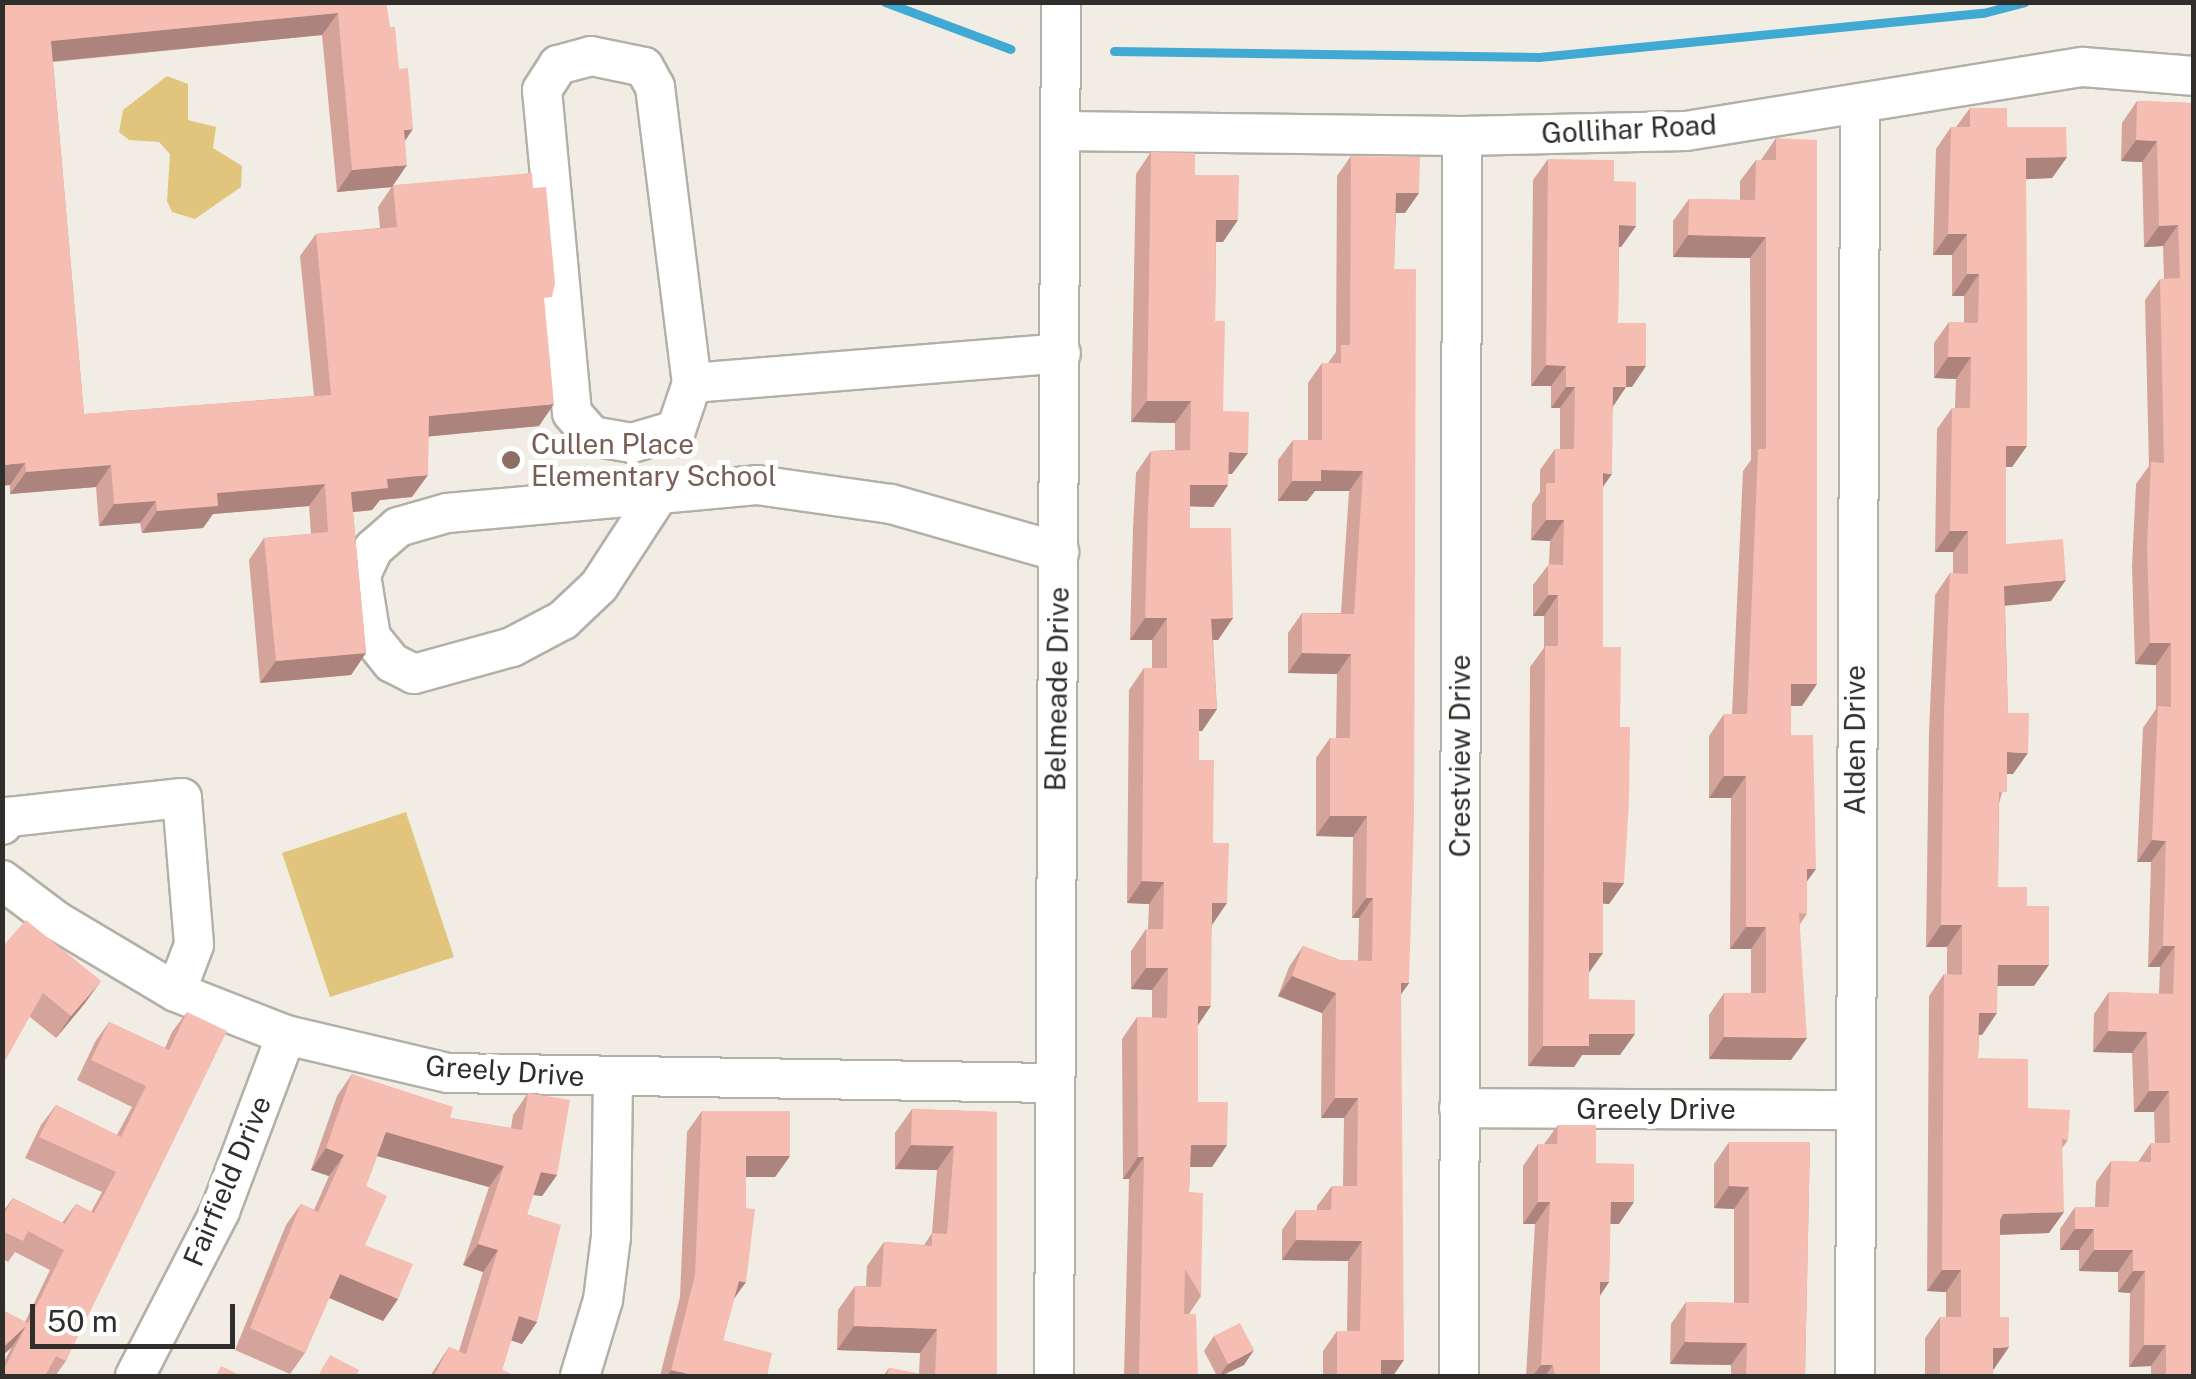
<!DOCTYPE html>
<html>
<head>
<meta charset="utf-8">
<style>
  body { margin:0 }
  #map { position:relative; width:2196px; height:1379px; overflow:hidden; background:#f1ede4; font-family:"Public Sans",sans-serif }
  div>[style] { position:absolute }
  .green>* { inset:0; background:#e1c57c }
  .stream>* { height:9px; margin:-4.5px; padding:0 4.5px; transform-origin:4.5px; border-radius:4.5px; background:#40aad4 }
  .roads { filter:drop-shadow(2px 0 #b3b0a7) drop-shadow(-2px 0 #b3b0a7) drop-shadow(0 2px #b3b0a7) drop-shadow(0 -2px #b3b0a7) }
  .minor>* { height:38px; margin:-19px; padding:0 19px; transform-origin:19px; border-radius:19px; background:#fff }
  .wall>* { inset:0; background:#d4a39a }
  .shaded-wall>* { inset:0; background:#ac847d }
  .building>* { inset:0; background:#f6bdb3 }
  .dots>* { width:28px; height:28px; translate:-50% -50%; box-sizing:border-box; border:5px solid #fff; border-radius:50% }
  span { translate:-50% -50%; white-space:nowrap; text-align:center; line-height:1.15; -webkit-text-stroke:10px #fff; paint-order:stroke }
  .street-label { font-size:28px; color:#2f2e2b }
  .education-label { font-size:28px; color:#785e54 }
  .left { translate:0 -50%; text-align:left }
  .frame { position:absolute; inset:0; border:5px solid #2f2e2b; pointer-events:none }
  .scale { position:absolute; left:30px; top:1304px; width:205px; height:45px; box-sizing:border-box; border:5px solid #2f2e2b; border-top:0; padding-left:12px; font-size:30px; line-height:35px; white-space:nowrap; color:#2f2e2b; -webkit-text-stroke:8px #fff; paint-order:stroke }
</style>
</head>
<body>
<div id="map">
  <div class="green">
    <div style="clip-path:polygon(167px 76px,188px 84px,188px 120px,216px 127px,213px 148px,242px 166px,241px 187px,195px 219px,172px 212px,167px 201px,170px 154px,159px 142px,129px 140px,119px 132px,123px 110px)"></div>
    <div style="clip-path:polygon(406px 812px,454px 957px,330px 997px,282px 853px)"></div>
  </div>
  <div class="stream">
    <div style="left:885px;top:2px;width:134px;rotate:20.5deg"></div>
    <div style="left:1114px;top:51px;width:425px;rotate:0.8deg"></div>
    <div style="left:1539px;top:57px;width:446px;rotate:-5.7deg"></div>
    <div style="left:1983px;top:13px;width:43px;rotate:-14.7deg"></div>
  </div>
  <div class="roads">
    <div class="minor">
      <div style="left:591px;top:56px;width:54px;rotate:11.7deg"></div>
      <div style="left:644px;top:67px;width:23px;rotate:61deg"></div>
      <div style="left:655px;top:87px;width:298px;rotate:82.9deg"></div>
      <div style="left:692px;top:383px;width:50px;rotate:108.8deg"></div>
      <div style="left:676px;top:430px;width:46px;rotate:163.5deg"></div>
      <div style="left:632px;top:443px;width:41px;rotate:-170.1deg"></div>
      <div style="left:592px;top:436px;width:30px;rotate:-131deg"></div>
      <div style="left:572px;top:413px;width:324px;rotate:-95.3deg"></div>
      <div style="left:542px;top:90px;width:30px;rotate:-57deg"></div>
      <div style="left:558px;top:65px;width:34px;rotate:-15deg"></div>
      <div style="left:1060px;top:131px;width:402px;rotate:0.7deg"></div>
      <div style="left:1462px;top:136px;width:224px;rotate:-1.3deg"></div>
      <div style="left:1686px;top:131px;width:402px;rotate:-9.2deg"></div>
      <div style="left:2083px;top:67px;width:111px;rotate:4.6deg"></div>
      <div style="left:692px;top:383px;width:370px;rotate:-4.6deg"></div>
      <div style="left:659px;top:494px;width:110px;rotate:123.1deg"></div>
      <div style="left:599px;top:586px;width:50px;rotate:136.6deg"></div>
      <div style="left:563px;top:620px;width:58px;rotate:152.1deg"></div>
      <div style="left:512px;top:647px;width:102px;rotate:164.6deg"></div>
      <div style="left:414px;top:674px;width:25px;rotate:-153deg"></div>
      <div style="left:392px;top:663px;width:33px;rotate:-129deg"></div>
      <div style="left:371px;top:637px;width:63px;rotate:-99.2deg"></div>
      <div style="left:361px;top:575px;width:29px;rotate:-65deg"></div>
      <div style="left:373px;top:549px;width:33px;rotate:-41deg"></div>
      <div style="left:398px;top:527px;width:51px;rotate:-15.9deg"></div>
      <div style="left:447px;top:513px;width:213px;rotate:-5.1deg"></div>
      <div style="left:659px;top:494px;width:98px;rotate:-5.2deg"></div>
      <div style="left:757px;top:485px;width:135px;rotate:8.1deg"></div>
      <div style="left:891px;top:504px;width:175px;rotate:15.9deg"></div>
      <div style="left:2px;top:825px;width:11px;rotate:-49deg"></div>
      <div style="left:9px;top:817px;width:174px;rotate:-6.3deg"></div>
      <div style="left:182px;top:798px;width:147px;rotate:85.3deg"></div>
      <div style="left:194px;top:945px;width:50px;rotate:111deg"></div>
      <div style="left:2px;top:880px;width:66px;rotate:37deg"></div>
      <div style="left:55px;top:920px;width:141px;rotate:30.8deg"></div>
      <div style="left:176px;top:992px;width:118px;rotate:21.4deg"></div>
      <div style="left:286px;top:1035px;width:166px;rotate:13.2deg"></div>
      <div style="left:448px;top:1073px;width:605px;rotate:0.95deg"></div>
      <div style="left:1459px;top:1108px;width:393px;rotate:0.3deg"></div>
      <div style="left:135px;top:1376px;width:186px;rotate:-62.7deg"></div>
      <div style="left:220px;top:1211px;width:188px;rotate:-69.4deg"></div>
      <div style="left:580px;top:1376px;width:79px;rotate:-73.2deg"></div>
      <div style="left:603px;top:1300px;width:64px;rotate:-82.8deg"></div>
      <div style="left:611px;top:1237px;width:159px;rotate:-89.3deg"></div>
      <div style="left:1054px;top:1376px;width:1374px;rotate:-89.71deg"></div>
      <div style="left:1459px;top:1376px;width:1240px;rotate:-89.86deg"></div>
      <div style="left:1855px;top:1376px;width:1273px;rotate:-89.77deg"></div>
    </div>
  </div>
  <div class="wall">
    <div style="clip-path:polygon(2px 2px,386px 2px,405px 141px,392px 187px,337px 192px,322px 35px,53px 62px,84px 414px,314px 396px,300px 256px,316px 234px,380px 228px,378px 207px,393px 185px,545px 307px,539px 426px,429px 436px,412px 497px,380px 500px,372px 510px,353px 512px,366px 653px,351px 675px,260px 683px,249px 560px,264px 538px,311px 534px,309px 506px,213px 514px,203px 528px,142px 533px,140px 523px,99px 526px,96px 487px,10px 494px)"></div>
    <div style="clip-path:polygon(2137px 101px,2194px 103px,2194px 1376px,2151px 1376px,2151px 1366px,2129px 1367px,2130px 1293px,2118px 1292px,2118px 1272px,2079px 1271px,2079px 1250px,2060px 1250px,2060px 1229px,2075px 1207px,2095px 1207px,2096px 1182px,2111px 1161px,2138px 1162px,2151px 1143px,2155px 1143px,2154px 1112px,2134px 1112px,2132px 1053px,2093px 1052px,2094px 1014px,2109px 992px,2159px 994px,2160px 967px,2148px 967px,2151px 862px,2137px 862px,2143px 728px,2156px 709px,2156px 665px,2135px 664px,2132px 566px,2136px 484px,2149px 466px,2145px 300px,2160px 279px,2164px 279px,2163px 246px,2144px 247px,2142px 162px,2121px 161px,2122px 123px)"></div>
    <div style="clip-path:polygon(1970px 108px,2067px 157px,2052px 178px,2026px 179px,2027px 446px,2012px 467px,2006px 467px,2006px 544px,2051px 601px,2005px 606px,2008px 713px,2013px 774px,2007px 774px,1999px 804px,1998px 887px,2027px 906px,2034px 986px,1997px 986px,1982px 1035px,1979px 1035px,1978px 1058px,2028px 1108px,2068px 1140px,2062px 1148px,2049px 1233px,2000px 1235px,1993px 1376px,1925px 1376px,1925px 1338px,1940px 1317px,1946px 1317px,1946px 1292px,1927px 1291px,1929px 996px,1944px 974px,1947px 974px,1947px 947px,1926px 947px,1929px 733px,1935px 595px,1950px 573px,1953px 573px,1953px 552px,1935px 552px,1937px 429px,1952px 408px,1955px 408px,1956px 379px,1934px 378px,1934px 343px,1949px 322px,1964px 323px,1964px 296px,1952px 296px,1952px 255px,1933px 255px,1936px 149px,1951px 127px,1956px 127px)"></div>
    <div style="clip-path:polygon(1776px 138px,1802px 706px,1791px 706px,1791px 735px,1807px 881px,1807px 914px,1800px 924px,1791px 1060px,1709px 1059px,1709px 1015px,1724px 993px,1751px 993px,1751px 949px,1730px 949px,1731px 798px,1709px 798px,1709px 736px,1724px 714px,1732px 714px,1743px 471px,1751px 460px,1750px 258px,1673px 257px,1673px 221px,1689px 199px,1740px 200px,1740px 181px,1756px 160px,1761px 160px)"></div>
    <div style="clip-path:polygon(1151px 152px,1195px 175px,1223px 242px,1216px 242px,1215px 321px,1223px 411px,1232px 474px,1228px 474px,1228px 485px,1213px 507px,1190px 506px,1190px 528px,1233px 618px,1218px 640px,1213px 640px,1217px 709px,1202px 731px,1199px 731px,1199px 760px,1212px 925px,1198px 1025px,1198px 1102px,1212px 1167px,1190px 1167px,1189px 1192px,1201px 1296px,1189px 1314px,1198px 1376px,1124px 1376px,1129px 1179px,1123px 1179px,1122px 1039px,1137px 1017px,1152px 1018px,1152px 990px,1131px 989px,1131px 951px,1146px 929px,1148px 929px,1149px 904px,1127px 903px,1129px 690px,1144px 668px,1152px 668px,1152px 640px,1130px 640px,1133px 528px,1136px 473px,1151px 451px,1175px 450px,1175px 423px,1131px 422px,1136px 174px)"></div>
    <div style="clip-path:polygon(1351px 156px,1405px 213px,1396px 213px,1394px 269px,1409px 983px,1401px 994px,1393px 1376px,1323px 1376px,1323px 1351px,1337px 1331px,1347px 1331px,1348px 1261px,1282px 1260px,1282px 1230px,1296px 1210px,1317px 1210px,1317px 1206px,1332px 1186px,1343px 1186px,1344px 1118px,1321px 1118px,1322px 1013px,1278px 996px,1289px 967px,1303px 946px,1340px 960px,1358px 961px,1359px 918px,1352px 918px,1353px 837px,1316px 836px,1316px 758px,1330px 738px,1336px 738px,1337px 674px,1288px 673px,1288px 633px,1302px 613px,1341px 613px,1349px 491px,1315px 491px,1307px 501px,1278px 501px,1278px 460px,1293px 440px,1308px 440px,1308px 383px,1322px 363px,1328px 363px,1336px 352px,1337px 176px)"></div>
    <div style="clip-path:polygon(1548px 159px,1614px 181px,1636px 226px,1621px 247px,1619px 247px,1618px 323px,1632px 387px,1626px 387px,1613px 406px,1603px 487px,1603px 647px,1620px 727px,1624px 883px,1609px 904px,1603px 903px,1589px 973px,1589px 999px,1620px 1055px,1582px 1055px,1574px 1067px,1528px 1066px,1530px 667px,1544px 648px,1544px 616px,1533px 616px,1533px 585px,1549px 564px,1550px 541px,1531px 540px,1532px 504px,1540px 492px,1540px 470px,1555px 449px,1560px 449px,1560px 408px,1551px 408px,1551px 386px,1531px 386px,1533px 180px)"></div>
    <div style="clip-path:polygon(26px 920px,85px 1003px,56px 1038px,30px 1017px)"></div>
    <div style="clip-path:polygon(187px 1012px,66px 1361px,55px 1376px,2px 1376px,2px 1365px,12px 1347px,2px 1356px,2px 1310px,25px 1322px,50px 1270px,15px 1252px,8px 1262px,2px 1258px,2px 1213px,13px 1198px,62px 1223px,76px 1204px,91px 1212px,102px 1192px,25px 1158px,41px 1125px,56px 1105px,117px 1135px,132px 1107px,77px 1080px,95px 1042px,109px 1022px,165px 1048px,172px 1032px)"></div>
    <div style="clip-path:polygon(352px 1074px,450px 1118px,511px 1128px,513px 1115px,528px 1093px,557px 1175px,542px 1196px,533px 1195px,527px 1214px,537px 1322px,522px 1344px,511px 1340px,502px 1370px,515px 1376px,430px 1376px,449px 1347px,459px 1351px,483px 1272px,463px 1265px,489px 1187px,377px 1156px,366px 1186px,365px 1245px,398px 1299px,383px 1321px,329px 1298px,305px 1353px,290px 1374px,235px 1350px,286px 1225px,301px 1204px,314px 1210px,329px 1176px,311px 1170px,337px 1096px)"></div>
    <div style="clip-path:polygon(912px 1109px,997px 1112px,997px 1376px,883px 1376px,889px 1368px,919px 1374px,920px 1353px,837px 1350px,838px 1310px,855px 1286px,866px 1286px,867px 1266px,884px 1242px,924px 1245px,932px 1233px,937px 1170px,895px 1169px,895px 1133px)"></div>
    <div style="clip-path:polygon(702px 1111px,790px 1156px,775px 1177px,746px 1177px,734px 1299px,723px 1340px,767px 1376px,660px 1376px,680px 1297px,687px 1132px)"></div>
    <div style="clip-path:polygon(1558px 1125px,1596px 1163px,1619px 1224px,1610px 1224px,1609px 1282px,1600px 1296px,1600px 1376px,1526px 1376px,1535px 1224px,1523px 1224px,1523px 1166px,1538px 1144px,1544px 1144px)"></div>
    <div style="clip-path:polygon(1729px 1142px,1810px 1142px,1805px 1376px,1731px 1376px,1731px 1365px,1670px 1364px,1671px 1324px,1686px 1302px,1734px 1303px,1734px 1209px,1714px 1208px,1714px 1164px)"></div>
    <div style="clip-path:polygon(1214px 1336px,1244px 1365px,1222px 1376px,1217px 1376px,1204px 1351px)"></div>
  </div>
  <div class="shaded-wall">
    <div style="clip-path:polygon(338px 13px,322px 35px,36px 63px,51px 41px)"></div>
    <div style="clip-path:polygon(413px 129px,398px 151px,404px 130px)"></div>
    <div style="clip-path:polygon(2136px 140px,2157px 141px,2142px 162px,2121px 161px)"></div>
    <div style="clip-path:polygon(2067px 157px,2052px 178px,2011px 180px,2026px 158px)"></div>
    <div style="clip-path:polygon(407px 165px,392px 187px,337px 192px,352px 170px)"></div>
    <div style="clip-path:polygon(1396px 193px,1419px 193px,1405px 213px,1382px 213px)"></div>
    <div style="clip-path:polygon(1216px 220px,1238px 220px,1223px 242px,1201px 242px)"></div>
    <div style="clip-path:polygon(1619px 225px,1636px 226px,1621px 247px,1604px 246px)"></div>
    <div style="clip-path:polygon(2178px 225px,2163px 246px,2144px 247px,2159px 226px)"></div>
    <div style="clip-path:polygon(1948px 234px,1967px 234px,1952px 255px,1933px 255px)"></div>
    <div style="clip-path:polygon(1688px 235px,1766px 237px,1750px 258px,1673px 257px)"></div>
    <div style="clip-path:polygon(1967px 274px,1979px 274px,1964px 296px,1952px 296px)"></div>
    <div style="clip-path:polygon(1948px 357px,1971px 357px,1956px 379px,1934px 378px)"></div>
    <div style="clip-path:polygon(1546px 365px,1566px 366px,1551px 386px,1531px 386px)"></div>
    <div style="clip-path:polygon(1626px 366px,1646px 366px,1632px 387px,1612px 387px)"></div>
    <div style="clip-path:polygon(1566px 387px,1575px 387px,1560px 408px,1551px 408px)"></div>
    <div style="clip-path:polygon(1613px 387px,1626px 387px,1612px 408px)"></div>
    <div style="clip-path:polygon(1147px 401px,1191px 401px,1175px 423px,1131px 422px)"></div>
    <div style="clip-path:polygon(554px 404px,539px 426px,414px 438px,429px 416px)"></div>
    <div style="clip-path:polygon(2006px 446px,2027px 446px,2012px 467px,1991px 467px)"></div>
    <div style="clip-path:polygon(1229px 452px,1248px 453px,1232px 474px,1213px 474px)"></div>
    <div style="clip-path:polygon(25px 463px,10px 485px,2px 486px,2px 465px)"></div>
    <div style="clip-path:polygon(111px 465px,96px 487px,10px 494px,26px 472px)"></div>
    <div style="clip-path:polygon(1321px 470px,1363px 471px,1349px 491px,1315px 491px,1307px 501px,1278px 501px,1292px 481px)"></div>
    <div style="clip-path:polygon(1603px 473px,1612px 474px,1598px 494px)"></div>
    <div style="clip-path:polygon(428px 475px,412px 497px,380px 500px,372px 510px,336px 514px,351px 492px,387px 479px)"></div>
    <div style="clip-path:polygon(325px 484px,309px 506px,213px 514px,203px 528px,142px 533px,157px 511px,217px 493px)"></div>
    <div style="clip-path:polygon(1190px 485px,1228px 485px,1213px 507px,1174px 506px)"></div>
    <div style="clip-path:polygon(156px 501px,140px 523px,99px 526px,114px 504px)"></div>
    <div style="clip-path:polygon(1546px 520px,1564px 520px,1550px 541px,1531px 540px)"></div>
    <div style="clip-path:polygon(1950px 531px,1968px 531px,1953px 552px,1935px 552px)"></div>
    <div style="clip-path:polygon(2066px 580px,2051px 601px,1989px 607px,2004px 586px)"></div>
    <div style="clip-path:polygon(1548px 595px,1558px 595px,1544px 616px,1533px 616px)"></div>
    <div style="clip-path:polygon(1145px 618px,1167px 618px,1152px 640px,1130px 640px)"></div>
    <div style="clip-path:polygon(1233px 618px,1218px 640px,1196px 640px,1211px 619px)"></div>
    <div style="clip-path:polygon(2150px 643px,2171px 643px,2156px 665px,2135px 664px)"></div>
    <div style="clip-path:polygon(366px 653px,351px 675px,260px 683px,276px 661px)"></div>
    <div style="clip-path:polygon(1302px 653px,1351px 654px,1337px 674px,1288px 673px)"></div>
    <div style="clip-path:polygon(1791px 684px,1817px 684px,1802px 706px,1776px 706px)"></div>
    <div style="clip-path:polygon(1199px 709px,1217px 709px,1202px 731px,1183px 730px)"></div>
    <div style="clip-path:polygon(2007px 752px,2028px 753px,2013px 774px,1992px 774px)"></div>
    <div style="clip-path:polygon(1724px 776px,1746px 776px,1731px 798px,1709px 798px)"></div>
    <div style="clip-path:polygon(1330px 816px,1367px 816px,1353px 837px,1316px 836px)"></div>
    <div style="clip-path:polygon(2152px 840px,2166px 841px,2151px 862px,2137px 862px)"></div>
    <div style="clip-path:polygon(1807px 869px,1816px 869px,1800px 891px)"></div>
    <div style="clip-path:polygon(1142px 881px,1164px 882px,1149px 904px,1127px 903px)"></div>
    <div style="clip-path:polygon(1603px 882px,1624px 883px,1609px 904px,1589px 903px)"></div>
    <div style="clip-path:polygon(1366px 898px,1373px 898px,1359px 918px,1352px 918px)"></div>
    <div style="clip-path:polygon(1212px 903px,1227px 903px,1212px 925px)"></div>
    <div style="clip-path:polygon(1941px 925px,1962px 925px,1947px 947px,1926px 947px)"></div>
    <div style="clip-path:polygon(1746px 927px,1766px 927px,1751px 949px,1730px 949px)"></div>
    <div style="clip-path:polygon(2163px 946px,2175px 946px,2160px 967px,2148px 967px)"></div>
    <div style="clip-path:polygon(1589px 953px,1603px 953px,1588px 974px)"></div>
    <div style="clip-path:polygon(1998px 965px,2049px 965px,2034px 986px,1983px 986px)"></div>
    <div style="clip-path:polygon(1146px 968px,1168px 968px,1152px 990px,1131px 989px)"></div>
    <div style="clip-path:polygon(1292px 976px,1336px 993px,1322px 1013px,1278px 996px)"></div>
    <div style="clip-path:polygon(101px 981px,85px 1003px,56px 1038px,71px 1016px)"></div>
    <div style="clip-path:polygon(1401px 983px,1409px 983px,1395px 1003px)"></div>
    <div style="clip-path:polygon(1198px 1006px,1211px 1006px,1196px 1028px)"></div>
    <div style="clip-path:polygon(1979px 1013px,1997px 1013px,1982px 1035px,1964px 1034px)"></div>
    <div style="clip-path:polygon(2108px 1031px,2147px 1032px,2132px 1053px,2093px 1052px)"></div>
    <div style="clip-path:polygon(1589px 1034px,1635px 1034px,1620px 1055px,1582px 1055px,1574px 1067px,1528px 1066px,1543px 1046px)"></div>
    <div style="clip-path:polygon(1724px 1037px,1807px 1038px,1791px 1060px,1709px 1059px)"></div>
    <div style="clip-path:polygon(2149px 1091px,2169px 1091px,2154px 1112px,2134px 1112px)"></div>
    <div style="clip-path:polygon(1335px 1098px,1358px 1098px,1344px 1118px,1321px 1118px)"></div>
    <div style="clip-path:polygon(386px 1132px,504px 1166px,489px 1187px,370px 1154px)"></div>
    <div style="clip-path:polygon(911px 1145px,954px 1146px,937px 1170px,895px 1169px)"></div>
    <div style="clip-path:polygon(1191px 1145px,1227px 1145px,1212px 1167px,1175px 1167px)"></div>
    <div style="clip-path:polygon(326px 1148px,344px 1155px,329px 1176px,311px 1170px)"></div>
    <div style="clip-path:polygon(746px 1156px,790px 1156px,775px 1177px,731px 1177px)"></div>
    <div style="clip-path:polygon(1138px 1157px,1144px 1157px,1129px 1179px,1123px 1179px)"></div>
    <div style="clip-path:polygon(541px 1172px,557px 1175px,542px 1196px,526px 1194px)"></div>
    <div style="clip-path:polygon(1729px 1186px,1749px 1187px,1734px 1209px,1714px 1208px)"></div>
    <div style="clip-path:polygon(1538px 1202px,1550px 1202px,1535px 1224px,1523px 1224px)"></div>
    <div style="clip-path:polygon(1611px 1202px,1634px 1202px,1619px 1224px,1595px 1224px)"></div>
    <div style="clip-path:polygon(2064px 1212px,2049px 1233px,1988px 1235px,2003px 1214px)"></div>
    <div style="clip-path:polygon(2075px 1229px,2094px 1229px,2079px 1250px,2060px 1250px)"></div>
    <div style="clip-path:polygon(1296px 1240px,1362px 1241px,1348px 1261px,1282px 1260px)"></div>
    <div style="clip-path:polygon(478px 1244px,498px 1250px,483px 1272px,463px 1265px)"></div>
    <div style="clip-path:polygon(2094px 1250px,2133px 1250px,2118px 1272px,2079px 1271px)"></div>
    <div style="clip-path:polygon(1942px 1270px,1961px 1270px,1946px 1292px,1927px 1291px)"></div>
    <div style="clip-path:polygon(2133px 1271px,2145px 1271px,2130px 1293px,2118px 1292px)"></div>
    <div style="clip-path:polygon(340px 1274px,398px 1299px,383px 1321px,325px 1296px)"></div>
    <div style="clip-path:polygon(739px 1281px,746px 1282px,731px 1303px)"></div>
    <div style="clip-path:polygon(1600px 1282px,1609px 1282px,1594px 1304px)"></div>
    <div style="clip-path:polygon(519px 1316px,537px 1322px,522px 1344px,504px 1338px)"></div>
    <div style="clip-path:polygon(26px 1326px,12px 1347px,2px 1356px,3px 1348px)"></div>
    <div style="clip-path:polygon(854px 1326px,937px 1329px,920px 1353px,837px 1350px)"></div>
    <div style="clip-path:polygon(1685px 1342px,1747px 1343px,1731px 1365px,1670px 1364px)"></div>
    <div style="clip-path:polygon(2144px 1345px,2166px 1345px,2151px 1366px,2129px 1367px)"></div>
    <div style="clip-path:polygon(2009px 1347px,1994px 1369px,1978px 1369px,1993px 1348px)"></div>
    <div style="clip-path:polygon(1254px 1350px,1244px 1365px,1219px 1376px,1228px 1364px)"></div>
    <div style="clip-path:polygon(1381px 1360px,1404px 1360px,1393px 1376px,1370px 1376px)"></div>
    <div style="clip-path:polygon(1541px 1365px,1553px 1365px,1545px 1376px,1533px 1376px)"></div>
    <div style="clip-path:polygon(671px 1370px,697px 1376px,667px 1376px)"></div>
  </div>
  <div class="building">
    <div style="clip-path:polygon(2px 2px,386px 2px,390px 27px,395px 27px,399px 69px,408px 68px,413px 129px,404px 130px,407px 165px,352px 170px,338px 13px,51px 41px,84px 414px,331px 395px,316px 234px,397px 227px,393px 185px,532px 173px,533px 188px,546px 187px,555px 283px,552px 297px,544px 298px,554px 404px,429px 416px,428px 475px,387px 479px,388px 488px,351px 492px,366px 653px,276px 661px,264px 538px,328px 532px,325px 484px,217px 493px,218px 506px,157px 511px,156px 501px,114px 504px,111px 465px,26px 472px,25px 463px,2px 465px)"></div>
    <div style="clip-path:polygon(2137px 101px,2194px 103px,2194px 1376px,2166px 1376px,2166px 1345px,2144px 1345px,2145px 1271px,2133px 1271px,2133px 1250px,2094px 1250px,2094px 1229px,2075px 1229px,2075px 1207px,2109px 1207px,2111px 1161px,2151px 1162px,2151px 1143px,2170px 1143px,2169px 1091px,2149px 1091px,2147px 1032px,2108px 1031px,2109px 992px,2173px 994px,2175px 946px,2163px 946px,2166px 841px,2152px 840px,2158px 706px,2171px 707px,2171px 643px,2150px 643px,2147px 545px,2151px 462px,2164px 463px,2160px 279px,2180px 278px,2178px 225px,2159px 226px,2157px 141px,2136px 140px)"></div>
    <div style="clip-path:polygon(1970px 108px,2007px 108px,2007px 127px,2066px 127px,2067px 157px,2026px 158px,2027px 446px,2006px 446px,2006px 544px,2063px 539px,2066px 580px,2004px 586px,2008px 713px,2029px 713px,2028px 753px,2007px 752px,2007px 792px,1999px 792px,1998px 887px,2027px 887px,2027px 906px,2049px 906px,2049px 965px,1998px 965px,1997px 1013px,1979px 1013px,1978px 1058px,2028px 1059px,2028px 1108px,2070px 1110px,2068px 1140px,2062px 1139px,2064px 1212px,2003px 1214px,2000px 1220px,2000px 1317px,2009px 1317px,2009px 1347px,1993px 1348px,1993px 1376px,1940px 1376px,1940px 1317px,1961px 1317px,1961px 1270px,1942px 1270px,1944px 974px,1962px 975px,1962px 925px,1941px 925px,1944px 712px,1950px 573px,1968px 574px,1968px 531px,1950px 531px,1952px 408px,1970px 408px,1971px 357px,1948px 357px,1949px 322px,1978px 323px,1979px 274px,1967px 274px,1967px 234px,1948px 234px,1951px 127px,1970px 127px)"></div>
    <div style="clip-path:polygon(1776px 138px,1817px 140px,1817px 684px,1791px 684px,1791px 735px,1813px 735px,1816px 869px,1807px 869px,1807px 914px,1799px 913px,1807px 1038px,1724px 1037px,1724px 993px,1766px 993px,1766px 927px,1746px 927px,1746px 776px,1724px 776px,1724px 714px,1747px 714px,1758px 449px,1766px 449px,1766px 237px,1688px 235px,1689px 199px,1755px 200px,1756px 160px,1776px 160px)"></div>
    <div style="clip-path:polygon(1151px 152px,1195px 153px,1195px 175px,1239px 175px,1238px 220px,1216px 220px,1215px 321px,1225px 321px,1223px 411px,1249px 412px,1248px 453px,1229px 452px,1228px 485px,1190px 485px,1190px 528px,1231px 528px,1233px 618px,1211px 619px,1217px 709px,1199px 709px,1199px 760px,1214px 760px,1213px 843px,1229px 843px,1227px 903px,1212px 903px,1211px 1006px,1198px 1006px,1198px 1102px,1228px 1102px,1227px 1145px,1191px 1145px,1189px 1192px,1203px 1193px,1201px 1296px,1185px 1269px,1184px 1314px,1196px 1314px,1198px 1376px,1139px 1376px,1139px 1370px,1144px 1157px,1138px 1157px,1137px 1017px,1167px 1018px,1168px 968px,1146px 968px,1146px 929px,1163px 929px,1164px 882px,1142px 881px,1144px 668px,1167px 668px,1167px 618px,1145px 618px,1148px 506px,1151px 451px,1190px 450px,1191px 401px,1147px 401px)"></div>
    <div style="clip-path:polygon(1351px 156px,1420px 157px,1419px 193px,1396px 193px,1394px 269px,1416px 269px,1414px 817px,1409px 983px,1401px 983px,1404px 1360px,1381px 1360px,1381px 1376px,1337px 1376px,1337px 1331px,1360px 1331px,1362px 1241px,1296px 1240px,1296px 1210px,1331px 1210px,1332px 1186px,1357px 1186px,1358px 1098px,1335px 1098px,1336px 993px,1292px 976px,1303px 946px,1340px 960px,1372px 961px,1373px 898px,1366px 898px,1367px 816px,1330px 816px,1330px 738px,1350px 738px,1351px 654px,1302px 653px,1302px 613px,1354px 614px,1363px 471px,1321px 470px,1321px 481px,1292px 481px,1293px 440px,1322px 440px,1322px 363px,1341px 363px,1341px 345px,1350px 345px)"></div>
    <div style="clip-path:polygon(1548px 159px,1614px 160px,1614px 181px,1636px 182px,1636px 226px,1619px 225px,1618px 323px,1646px 323px,1646px 366px,1626px 366px,1626px 387px,1613px 387px,1612px 474px,1603px 473px,1603px 647px,1621px 647px,1620px 727px,1630px 727px,1629px 801px,1624px 883px,1603px 882px,1603px 953px,1589px 953px,1589px 999px,1635px 1000px,1635px 1034px,1589px 1034px,1589px 1046px,1543px 1046px,1545px 646px,1558px 646px,1558px 595px,1548px 595px,1548px 564px,1563px 565px,1564px 520px,1546px 520px,1546px 483px,1555px 483px,1555px 449px,1574px 449px,1575px 387px,1566px 387px,1566px 366px,1546px 365px)"></div>
    <div style="clip-path:polygon(26px 920px,101px 981px,71px 1016px,43px 993px,2px 1066px,2px 947px)"></div>
    <div style="clip-path:polygon(187px 1012px,227px 1031px,66px 1361px,56px 1356px,45px 1376px,2px 1376px,2px 1373px,26px 1326px,2px 1348px,2px 1310px,28px 1323px,64px 1250px,28px 1231px,23px 1241px,2px 1231px,2px 1218px,13px 1198px,65px 1224px,76px 1204px,94px 1213px,116px 1172px,39px 1137px,56px 1105px,121px 1137px,146px 1086px,91px 1060px,109px 1022px,169px 1050px)"></div>
    <div style="clip-path:polygon(352px 1074px,453px 1107px,450px 1118px,522px 1130px,528px 1093px,570px 1100px,557px 1175px,541px 1172px,527px 1214px,561px 1225px,537px 1322px,519px 1316px,502px 1370px,515px 1376px,434px 1376px,449px 1347px,466px 1354px,498px 1250px,478px 1244px,504px 1166px,386px 1132px,366px 1186px,387px 1196px,365px 1245px,413px 1264px,398px 1299px,340px 1274px,305px 1353px,250px 1328px,301px 1204px,318px 1212px,344px 1155px,326px 1148px)"></div>
    <div style="clip-path:polygon(912px 1109px,997px 1112px,997px 1376px,935px 1376px,937px 1329px,854px 1326px,855px 1286px,881px 1287px,884px 1242px,932px 1246px,932px 1233px,947px 1234px,954px 1146px,911px 1145px)"></div>
    <div style="clip-path:polygon(702px 1111px,790px 1111px,790px 1156px,746px 1156px,746px 1208px,755px 1209px,746px 1282px,739px 1281px,723px 1340px,772px 1353px,767px 1376px,697px 1376px,671px 1370px,695px 1275px)"></div>
    <div style="clip-path:polygon(1558px 1125px,1596px 1125px,1596px 1163px,1634px 1164px,1634px 1202px,1611px 1202px,1609px 1282px,1600px 1282px,1600px 1376px,1555px 1376px,1553px 1365px,1541px 1365px,1550px 1202px,1538px 1202px,1538px 1144px,1557px 1144px)"></div>
    <div style="clip-path:polygon(1729px 1142px,1810px 1142px,1805px 1376px,1746px 1376px,1747px 1343px,1685px 1342px,1686px 1302px,1749px 1303px,1749px 1187px,1729px 1186px)"></div>
    <div style="clip-path:polygon(1240px 1323px,1254px 1350px,1228px 1364px,1214px 1336px)"></div>
    <div style="clip-path:polygon(330px 1355px,359px 1370px,356px 1376px,318px 1376px)"></div>
    <div style="clip-path:polygon(221px 1366px,242px 1376px,216px 1376px)"></div>
    <div style="clip-path:polygon(889px 1368px,932px 1376px,887px 1376px)"></div>
  </div>
  <div class="dots">
    <div style="left:511px;top:460px;background:#8d6e63"></div>
  </div>
  <div class="street-label">
    <span style="left:1629px;top:129px;rotate:-3deg">Gollihar Road</span>
    <span style="left:1057px;top:689px;rotate:-89deg">Belmeade Drive</span>
    <span style="left:1855px;top:740px;rotate:-90deg">Alden Drive</span>
    <span style="left:1460px;top:756px;rotate:-90deg">Crestview Drive</span>
    <span style="left:505px;top:1071px;rotate:4deg">Greely Drive</span>
    <span style="left:1656px;top:1109px">Greely Drive</span>
    <span style="left:227px;top:1181px;rotate:-67deg">Fairfield Drive</span>
  </div>
  <div class="education-label">
    <span class="left" style="left:531px;top:460px">Cullen Place<br>Elementary School</span>
  </div>
  <div class="frame"></div>
  <div class="scale">50 m</div>
</div>
</body>
</html>
